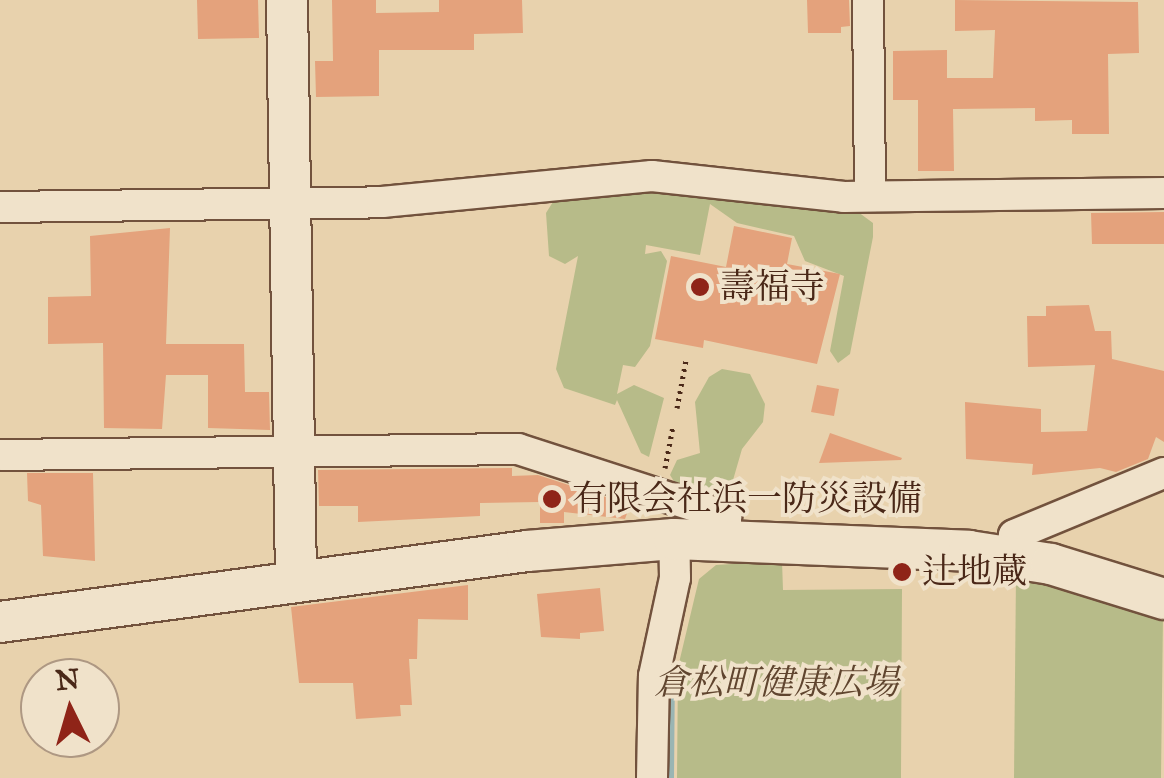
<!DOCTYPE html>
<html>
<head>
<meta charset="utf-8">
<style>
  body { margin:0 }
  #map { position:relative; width:1164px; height:778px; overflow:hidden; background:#e8d2ad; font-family:"IM FELL Great Primer","Noto Serif JP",serif }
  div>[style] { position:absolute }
  .green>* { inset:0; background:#b7bb89 }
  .stream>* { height:9px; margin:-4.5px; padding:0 4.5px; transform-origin:4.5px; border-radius:4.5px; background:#9ab5b3 }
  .building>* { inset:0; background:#e4a27c }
  .path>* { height:5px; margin-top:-2.5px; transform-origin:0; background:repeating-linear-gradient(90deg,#4a2818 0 2.5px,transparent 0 7.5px) }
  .roads { filter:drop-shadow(2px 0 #72523d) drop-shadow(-2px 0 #72523d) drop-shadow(0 2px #72523d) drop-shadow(0 -2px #72523d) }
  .minor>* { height:30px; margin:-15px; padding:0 15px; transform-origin:15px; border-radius:15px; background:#f0e2ca }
  .tertiary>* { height:40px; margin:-20px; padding:0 20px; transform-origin:20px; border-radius:20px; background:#f0e2ca }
  .dots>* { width:28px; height:28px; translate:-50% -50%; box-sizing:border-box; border:5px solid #f0e2ca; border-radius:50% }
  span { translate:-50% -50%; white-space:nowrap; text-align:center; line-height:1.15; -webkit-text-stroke:8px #f0e2ca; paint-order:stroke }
  .poi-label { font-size:35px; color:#4a2818 }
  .left { translate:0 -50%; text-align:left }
  .park-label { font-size:35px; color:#60452f; font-style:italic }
  .north { position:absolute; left:20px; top:658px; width:100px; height:100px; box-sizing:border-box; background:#f0e2ca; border:2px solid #ae9883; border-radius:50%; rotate:355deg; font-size:28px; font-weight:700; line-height:40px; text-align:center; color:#4a2818 }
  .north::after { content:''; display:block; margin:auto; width:35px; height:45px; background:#8f2418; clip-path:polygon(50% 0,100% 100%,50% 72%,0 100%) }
</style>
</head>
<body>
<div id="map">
  <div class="green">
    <div style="clip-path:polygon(652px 186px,854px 209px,873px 223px,873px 237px,850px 354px,838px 363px,830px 351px,844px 276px,805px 261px,794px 236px,737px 223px,710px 204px,700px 255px,646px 245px,645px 254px,661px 251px,667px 261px,650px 346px,635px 367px,623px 365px,617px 394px,634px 385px,664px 398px,649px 457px,641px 453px,617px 400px,615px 405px,564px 388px,556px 369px,578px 256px,565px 264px,549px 256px,546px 213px,556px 197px)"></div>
    <div style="clip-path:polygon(722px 369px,750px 374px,765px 404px,763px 422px,742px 449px,731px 487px,719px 499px,677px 486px,670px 475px,677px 460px,700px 453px,695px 402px,709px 377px)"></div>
    <div style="clip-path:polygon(782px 561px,783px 590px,902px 589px,901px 778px,677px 778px,678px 667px,699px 579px,716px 565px)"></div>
    <div style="clip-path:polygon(1016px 575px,1163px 614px,1161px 778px,1014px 778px)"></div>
  </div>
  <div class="stream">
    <div style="left:669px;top:778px;width:113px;rotate:-89.5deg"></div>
  </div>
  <div class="building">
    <div style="clip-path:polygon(197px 0,258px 0,259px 38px,198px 39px)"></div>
    <div style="clip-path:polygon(332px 0,376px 0,376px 13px,439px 12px,439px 0,522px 0,523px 33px,474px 34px,474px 50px,379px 50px,379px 96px,316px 97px,315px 61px,333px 61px)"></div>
    <div style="clip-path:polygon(807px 0,849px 0,850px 26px,841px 27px,841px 33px,808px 33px)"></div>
    <div style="clip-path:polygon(955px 0,1138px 2px,1139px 53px,1108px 54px,1109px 134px,1072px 134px,1072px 120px,1035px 121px,1035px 108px,953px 109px,954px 171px,918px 171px,918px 100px,893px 100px,893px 51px,947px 50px,947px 78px,993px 78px,995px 30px,955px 31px)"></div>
    <div style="clip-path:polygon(1164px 212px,1164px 244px,1092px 244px,1091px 213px)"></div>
    <div style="clip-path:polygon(734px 226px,792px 238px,787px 264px,840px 274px,817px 364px,704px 340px,703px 348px,655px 339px,671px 256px,726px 267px)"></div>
    <div style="clip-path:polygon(170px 228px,166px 344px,244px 344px,245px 392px,269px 392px,270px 430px,208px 428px,208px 375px,166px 375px,162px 429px,104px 428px,103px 343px,48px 344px,48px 297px,91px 296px,90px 236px)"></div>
    <div style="clip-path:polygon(1089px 305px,1095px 331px,1111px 331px,1112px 359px,1164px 371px,1164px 442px,1156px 437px,1148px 459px,1116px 472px,1100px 468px,1032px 475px,1033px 464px,966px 459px,965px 402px,1041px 409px,1041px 432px,1087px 431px,1095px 365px,1028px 367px,1027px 316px,1046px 316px,1046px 306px)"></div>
    <div style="clip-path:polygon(817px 385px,839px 389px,834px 416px,811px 412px)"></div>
    <div style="clip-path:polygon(830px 433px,902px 458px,901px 460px,819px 463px)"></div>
    <div style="clip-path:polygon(512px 468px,512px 476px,538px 475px,630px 505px,625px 519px,564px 512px,564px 523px,540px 523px,540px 502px,480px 503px,480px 516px,358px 522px,358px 506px,319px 506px,318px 470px)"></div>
    <div style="clip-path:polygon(27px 473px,93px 473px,95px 561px,43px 556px,41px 505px,28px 501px)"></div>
    <div style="clip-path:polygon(468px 585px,468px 620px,418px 619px,417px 659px,409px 659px,412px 705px,400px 705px,401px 716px,356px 719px,353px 683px,299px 683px,291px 607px)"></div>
    <div style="clip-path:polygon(600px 588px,604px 631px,580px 633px,580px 639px,541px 637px,537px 594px)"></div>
  </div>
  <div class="path">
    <div style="left:677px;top:408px;width:49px;rotate:-79.4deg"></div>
    <div style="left:665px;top:468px;width:43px;rotate:-79.2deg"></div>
  </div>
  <div class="roads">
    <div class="minor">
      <div style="left:868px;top:0;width:196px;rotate:89.4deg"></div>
      <div style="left:0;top:207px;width:382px;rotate:-0.7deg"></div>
      <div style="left:382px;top:202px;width:271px;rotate:-5.5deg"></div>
      <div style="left:652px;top:176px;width:193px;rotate:6.2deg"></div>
      <div style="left:844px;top:197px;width:320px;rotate:-0.7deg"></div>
      <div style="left:0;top:455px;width:518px;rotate:-0.66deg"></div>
      <div style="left:518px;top:449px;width:219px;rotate:17.9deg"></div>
      <div style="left:726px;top:516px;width:23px;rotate:90deg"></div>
      <div style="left:1010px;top:556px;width:21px;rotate:-79deg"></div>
      <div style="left:1014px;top:535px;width:162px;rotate:-22.5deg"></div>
      <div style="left:652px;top:778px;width:102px;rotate:-88.9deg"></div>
      <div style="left:654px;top:676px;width:100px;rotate:-77.9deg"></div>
      <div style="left:675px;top:578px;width:39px;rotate:-91deg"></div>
    </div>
    <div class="tertiary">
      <div style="left:287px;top:0;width:582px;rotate:89.11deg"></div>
      <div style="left:0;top:622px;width:532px;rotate:-7.67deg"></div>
      <div style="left:527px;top:551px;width:147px;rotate:-4.7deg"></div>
      <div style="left:674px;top:539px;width:295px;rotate:2.3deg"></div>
      <div style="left:969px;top:551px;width:83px;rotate:9deg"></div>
      <div style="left:1051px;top:564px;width:118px;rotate:17.2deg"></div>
    </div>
  </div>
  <div class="dots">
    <div style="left:700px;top:287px;background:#8f2418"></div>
    <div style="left:552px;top:499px;background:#8f2418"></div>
    <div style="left:902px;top:572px;background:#8f2418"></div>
  </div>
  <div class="poi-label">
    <span class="left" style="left:720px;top:287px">壽福寺</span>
    <span class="left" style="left:572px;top:499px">有限会社浜一防災設備</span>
    <span class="left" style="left:922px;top:572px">辻地蔵</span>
  </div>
  <div class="park-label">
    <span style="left:776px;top:683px">倉松町健康広場</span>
  </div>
  <div class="north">N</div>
</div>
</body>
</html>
